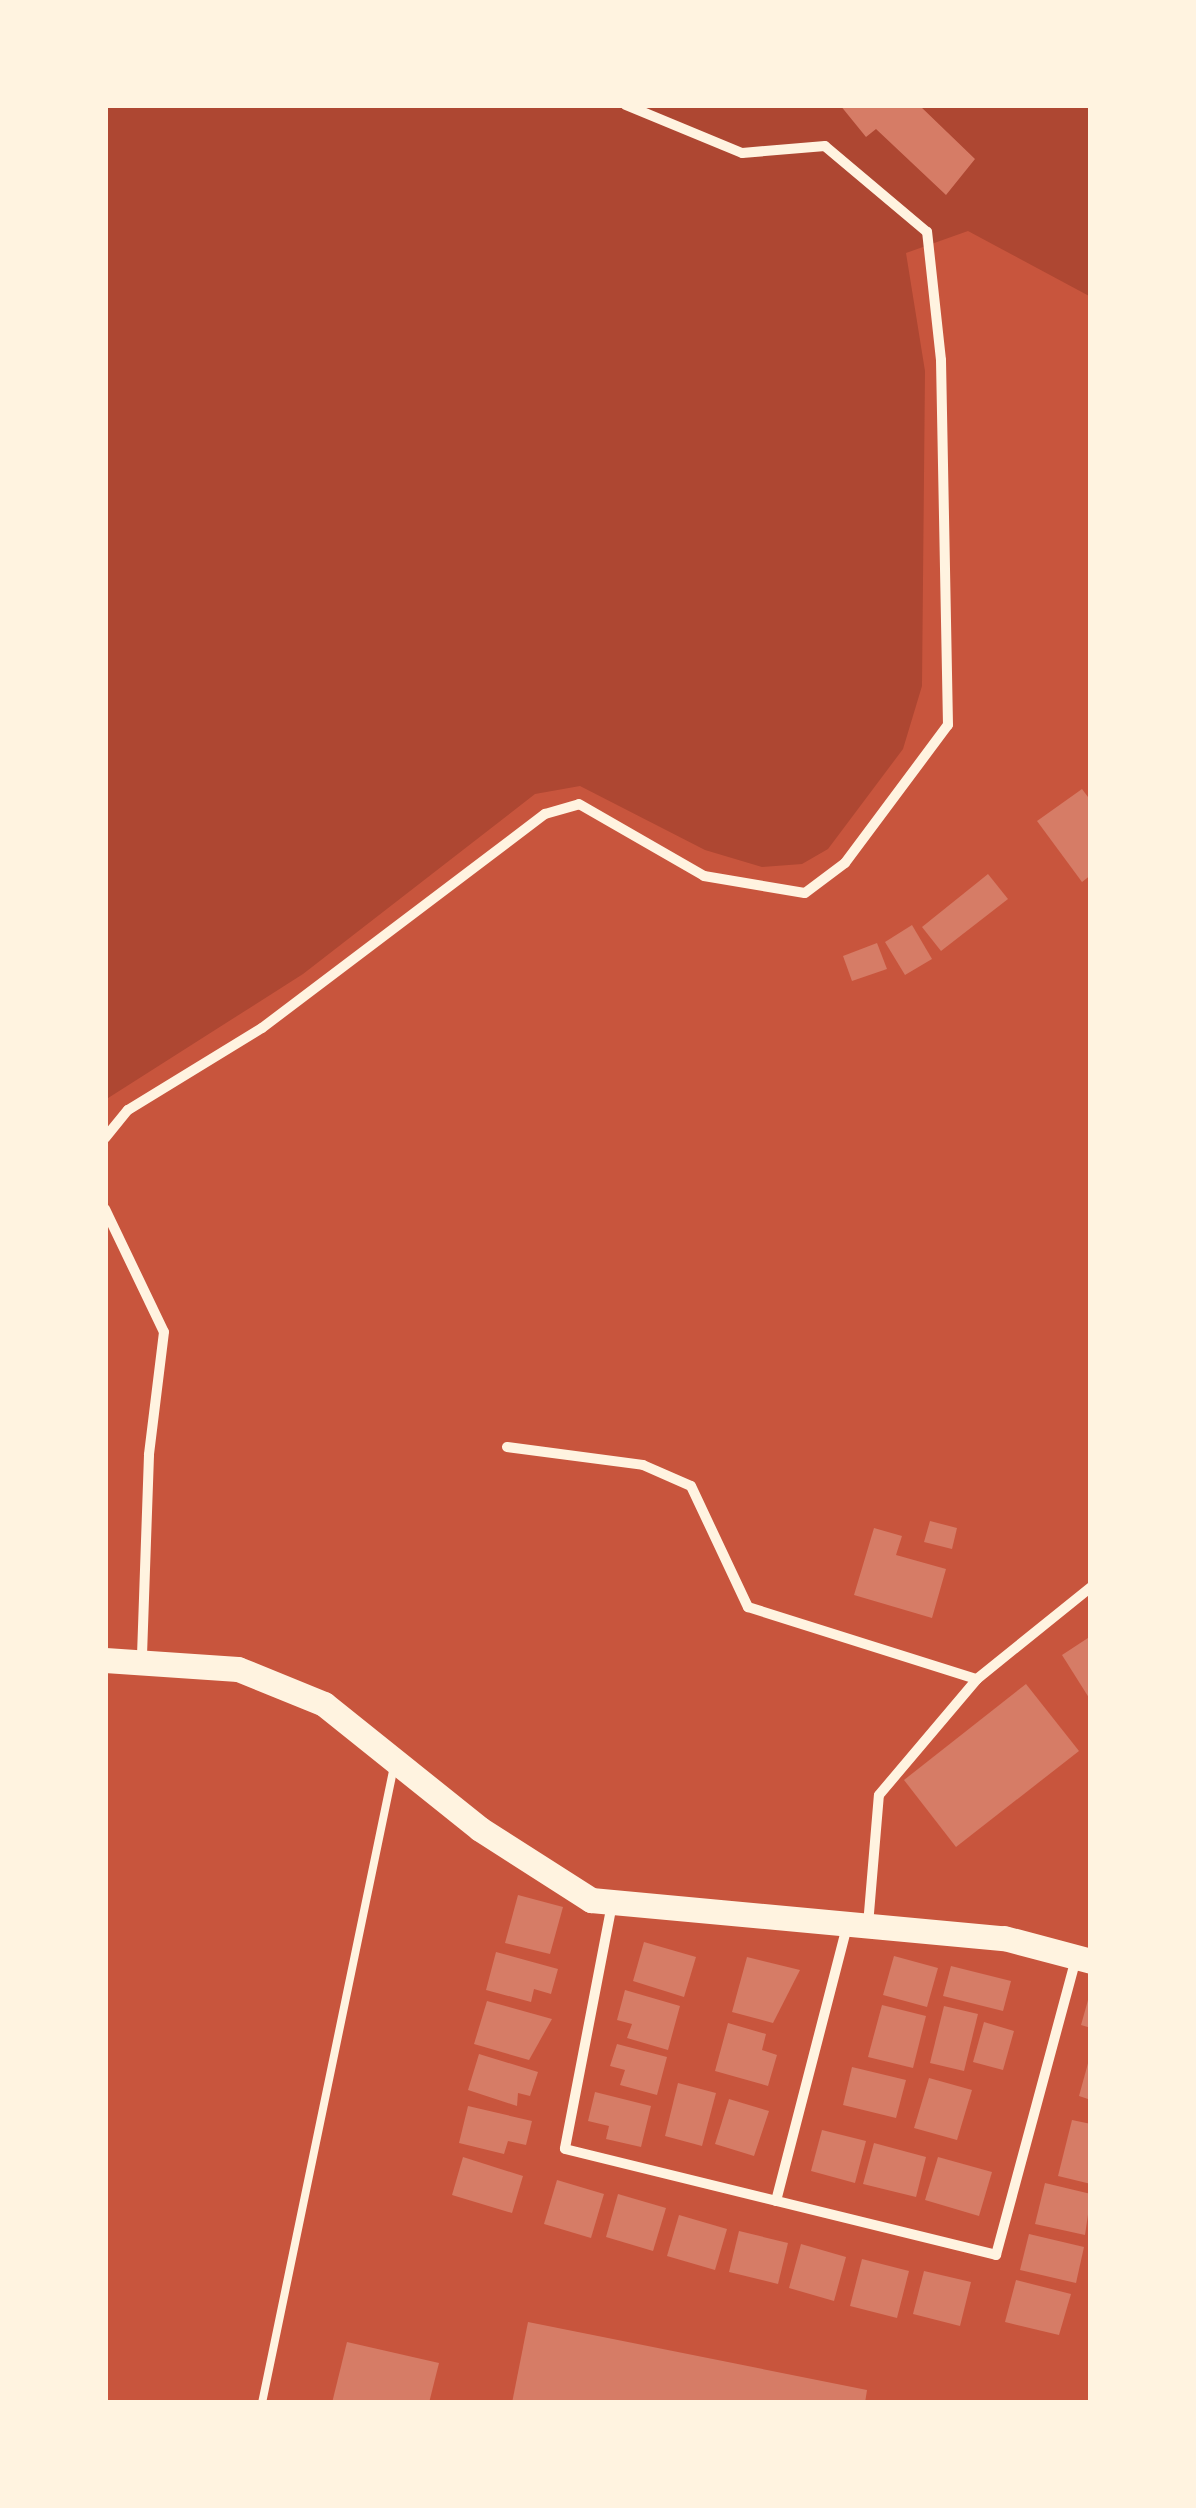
<!DOCTYPE html>
<html>
<head>
<meta charset="utf-8">
<style>
  body { margin:0 }
  #map { position:relative; width:1196px; height:2508px; overflow:hidden; background:#c8553d; font-family:Arial,sans-serif }
  div>[style] { position:absolute }
  .green>* { inset:0; background:#ae4732 }
  .building>* { inset:0; background:#d67c66 }
  .service>* { height:8px; margin:-4px; padding:0 4px; transform-origin:4px; border-radius:4px; background:#fff3e0 }
  .minor>* { height:10px; margin:-5px; padding:0 5px; transform-origin:5px; border-radius:5px; background:#fff3e0 }
  .primary>* { height:25px; margin:-12.5px; padding:0 12.5px; transform-origin:12.5px; border-radius:12.5px; background:#fff3e0 }
  span { translate:-50% -50%; white-space:nowrap; text-align:center; line-height:1.15; -webkit-text-stroke:10px #fff3e0; paint-order:stroke }
  .frame { position:absolute; inset:0; border:108px solid #fff3e0; pointer-events:none }
</style>
</head>
<body>
<div id="map">
  <div class="green">
    <div style="clip-path:polygon(105px 105px,1091px 105px,1091px 297px,968px 231px,906px 253px,925px 371px,922px 686px,903px 749px,828px 849px,802px 864px,762px 867px,705px 850px,580px 786px,535px 794px,303px 974px,105px 1100px)"></div>
  </div>
  <div class="building">
    <div style="clip-path:polygon(840px 105px,919px 105px,975px 159px,946px 195px,876px 129px,866px 137px)"></div>
    <div style="clip-path:polygon(1082px 789px,1091px 801px,1091px 875px,1082px 882px,1037px 821px)"></div>
    <div style="clip-path:polygon(988px 874px,1008px 899px,941px 951px,922px 927px)"></div>
    <div style="clip-path:polygon(912px 925px,932px 959px,905px 975px,885px 942px)"></div>
    <div style="clip-path:polygon(877px 943px,887px 969px,852px 981px,843px 956px)"></div>
    <div style="clip-path:polygon(930px 1521px,957px 1528px,952px 1549px,924px 1542px)"></div>
    <div style="clip-path:polygon(874px 1528px,902px 1536px,896px 1555px,946px 1569px,932px 1618px,854px 1595px)"></div>
    <div style="clip-path:polygon(1091px 1636px,1091px 1701px,1062px 1655px)"></div>
    <div style="clip-path:polygon(1026px 1684px,1079px 1751px,956px 1847px,904px 1780px)"></div>
    <div style="clip-path:polygon(518px 1895px,563px 1907px,550px 1954px,505px 1943px)"></div>
    <div style="clip-path:polygon(644px 1942px,696px 1957px,684px 1997px,633px 1981px)"></div>
    <div style="clip-path:polygon(496px 1952px,558px 1969px,551px 1994px,534px 1989px,531px 2002px,486px 1990px)"></div>
    <div style="clip-path:polygon(894px 1956px,938px 1968px,927px 2007px,883px 1995px)"></div>
    <div style="clip-path:polygon(747px 1957px,800px 1970px,773px 2023px,732px 2012px)"></div>
    <div style="clip-path:polygon(951px 1966px,1011px 1981px,1003px 2011px,943px 1996px)"></div>
    <div style="clip-path:polygon(625px 1990px,680px 2006px,668px 2050px,627px 2038px,632px 2024px,617px 2020px)"></div>
    <div style="clip-path:polygon(1090px 1993px,1091px 1993px,1091px 2028px,1081px 2025px)"></div>
    <div style="clip-path:polygon(487px 2001px,552px 2019px,529px 2060px,474px 2044px)"></div>
    <div style="clip-path:polygon(882px 2005px,926px 2016px,913px 2068px,868px 2057px)"></div>
    <div style="clip-path:polygon(944px 2006px,978px 2014px,964px 2071px,930px 2063px)"></div>
    <div style="clip-path:polygon(984px 2022px,1014px 2031px,1003px 2070px,973px 2062px)"></div>
    <div style="clip-path:polygon(728px 2023px,766px 2034px,762px 2050px,777px 2055px,768px 2086px,715px 2071px)"></div>
    <div style="clip-path:polygon(617px 2044px,667px 2057px,657px 2095px,620px 2085px,625px 2070px,610px 2066px)"></div>
    <div style="clip-path:polygon(479px 2054px,538px 2072px,530px 2096px,518px 2093px,517px 2106px,468px 2090px)"></div>
    <div style="clip-path:polygon(1090px 2056px,1091px 2056px,1091px 2100px,1079px 2096px)"></div>
    <div style="clip-path:polygon(852px 2067px,906px 2080px,896px 2118px,843px 2105px)"></div>
    <div style="clip-path:polygon(929px 2078px,972px 2090px,957px 2140px,914px 2128px)"></div>
    <div style="clip-path:polygon(678px 2083px,716px 2093px,702px 2146px,665px 2136px)"></div>
    <div style="clip-path:polygon(595px 2092px,651px 2106px,641px 2147px,606px 2139px,609px 2126px,588px 2121px)"></div>
    <div style="clip-path:polygon(729px 2099px,769px 2111px,754px 2156px,715px 2144px)"></div>
    <div style="clip-path:polygon(468px 2106px,532px 2121px,526px 2145px,508px 2141px,504px 2154px,459px 2143px)"></div>
    <div style="clip-path:polygon(1072px 2120px,1091px 2124px,1091px 2184px,1058px 2176px)"></div>
    <div style="clip-path:polygon(822px 2130px,866px 2141px,855px 2183px,811px 2171px)"></div>
    <div style="clip-path:polygon(874px 2143px,926px 2157px,916px 2197px,863px 2184px)"></div>
    <div style="clip-path:polygon(463px 2157px,523px 2176px,512px 2213px,452px 2195px)"></div>
    <div style="clip-path:polygon(938px 2157px,992px 2172px,979px 2216px,925px 2200px)"></div>
    <div style="clip-path:polygon(557px 2180px,604px 2194px,591px 2238px,544px 2224px)"></div>
    <div style="clip-path:polygon(1045px 2183px,1091px 2194px,1085px 2235px,1035px 2224px)"></div>
    <div style="clip-path:polygon(618px 2194px,666px 2208px,653px 2251px,606px 2237px)"></div>
    <div style="clip-path:polygon(679px 2215px,727px 2229px,715px 2270px,667px 2256px)"></div>
    <div style="clip-path:polygon(739px 2231px,788px 2243px,778px 2284px,729px 2272px)"></div>
    <div style="clip-path:polygon(1029px 2234px,1084px 2247px,1076px 2283px,1020px 2270px)"></div>
    <div style="clip-path:polygon(801px 2244px,846px 2257px,834px 2301px,789px 2288px)"></div>
    <div style="clip-path:polygon(862px 2259px,909px 2271px,897px 2318px,850px 2306px)"></div>
    <div style="clip-path:polygon(924px 2271px,971px 2282px,960px 2326px,913px 2314px)"></div>
    <div style="clip-path:polygon(1016px 2280px,1071px 2294px,1059px 2335px,1005px 2322px)"></div>
    <div style="clip-path:polygon(528px 2322px,867px 2390px,865px 2403px,512px 2403px)"></div>
    <div style="clip-path:polygon(347px 2342px,439px 2363px,429px 2403px,332px 2403px)"></div>
  </div>
  <div class="service">
    <div style="left:262px;top:2403px;width:651px;rotate:-78.29deg"></div>
  </div>
  <div class="minor">
    <div style="left:105px;top:1138px;width:36px;rotate:-51deg"></div>
    <div style="left:128px;top:1110px;width:157px;rotate:-31.5deg"></div>
    <div style="left:262px;top:1028px;width:355px;rotate:-37.1deg"></div>
    <div style="left:545px;top:814px;width:35px;rotate:-16deg"></div>
    <div style="left:579px;top:804px;width:144px;rotate:29.9deg"></div>
    <div style="left:704px;top:876px;width:102px;rotate:9.6deg"></div>
    <div style="left:805px;top:893px;width:50px;rotate:-36.9deg"></div>
    <div style="left:845px;top:863px;width:172px;rotate:-53.3deg"></div>
    <div style="left:948px;top:725px;width:365px;rotate:-91.1deg"></div>
    <div style="left:941px;top:360px;width:129px;rotate:-96.2deg"></div>
    <div style="left:927px;top:232px;width:133px;rotate:-139.9deg"></div>
    <div style="left:825px;top:146px;width:83px;rotate:175.2deg"></div>
    <div style="left:742px;top:153px;width:126px;rotate:-157.5deg"></div>
    <div style="left:105px;top:1209px;width:136px;rotate:64.4deg"></div>
    <div style="left:164px;top:1332px;width:124px;rotate:97deg"></div>
    <div style="left:149px;top:1455px;width:203px;rotate:92deg"></div>
    <div style="left:507px;top:1447px;width:137px;rotate:7.5deg"></div>
    <div style="left:643px;top:1465px;width:52px;rotate:23.6deg"></div>
    <div style="left:691px;top:1486px;width:134px;rotate:64.8deg"></div>
    <div style="left:748px;top:1607px;width:240px;rotate:17.5deg"></div>
    <div style="left:612px;top:1904px;width:249px;rotate:100.9deg"></div>
    <div style="left:565px;top:2149px;width:444px;rotate:13.8deg"></div>
    <div style="left:996px;top:2255px;width:308px;rotate:-74.9deg"></div>
    <div style="left:868px;top:1925px;width:130px;rotate:-85.2deg"></div>
    <div style="left:879px;top:1795px;width:152px;rotate:-49.8deg"></div>
    <div style="left:977px;top:1679px;width:146px;rotate:-38.9deg"></div>
    <div style="left:776px;top:2201px;width:283px;rotate:-75.5deg"></div>
  </div>
  <div class="primary">
    <div style="left:105px;top:1660px;width:133px;rotate:3.9deg"></div>
    <div style="left:238px;top:1669px;width:93px;rotate:22.1deg"></div>
    <div style="left:324px;top:1704px;width:200px;rotate:38.7deg"></div>
    <div style="left:480px;top:1829px;width:132px;rotate:32.6deg"></div>
    <div style="left:591px;top:1900px;width:415px;rotate:5.3deg"></div>
    <div style="left:1004px;top:1938px;width:90px;rotate:14.8deg"></div>
  </div>
  <div class="frame"></div>
</div>
</body>
</html>
